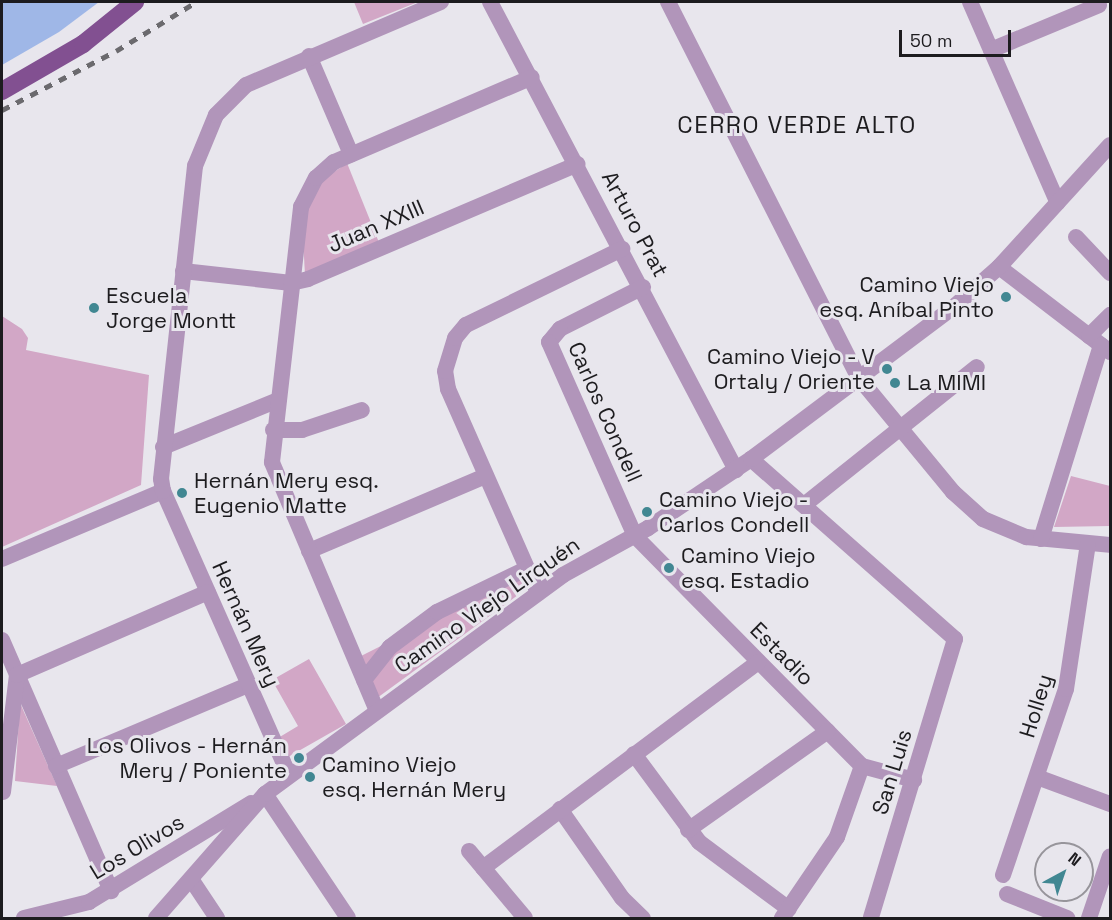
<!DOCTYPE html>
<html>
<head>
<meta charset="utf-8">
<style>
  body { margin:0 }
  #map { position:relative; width:1112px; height:920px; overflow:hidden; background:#e8e6ed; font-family:"Space Grotesk",sans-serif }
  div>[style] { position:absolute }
  .green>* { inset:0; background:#d2a7c6 }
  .water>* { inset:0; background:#9fb7e7 }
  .minor>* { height:16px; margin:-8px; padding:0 8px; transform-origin:8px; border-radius:8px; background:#b195ba }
  .major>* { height:18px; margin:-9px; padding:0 9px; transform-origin:9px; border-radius:9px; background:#825091 }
  .rail>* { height:4.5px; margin-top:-2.25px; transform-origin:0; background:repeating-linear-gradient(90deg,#6b6a6e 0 8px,transparent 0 16px) }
  .dots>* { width:16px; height:16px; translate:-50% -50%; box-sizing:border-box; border:3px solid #e8e6ed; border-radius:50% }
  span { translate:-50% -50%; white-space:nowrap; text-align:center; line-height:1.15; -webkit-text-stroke:6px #e8e6ed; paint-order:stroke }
  .street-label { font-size:22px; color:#1d1c1f }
  .poi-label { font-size:22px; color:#1d1c1f }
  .right { translate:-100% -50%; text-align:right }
  .left { translate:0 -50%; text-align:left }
  .neighbourhood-label { font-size:24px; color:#1d1c1f; letter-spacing:1.5px }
  .frame { position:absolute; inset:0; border:3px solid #1d1c1f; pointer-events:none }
  .north { position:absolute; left:1034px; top:842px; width:60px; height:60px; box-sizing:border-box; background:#e8e6ed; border:2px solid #97959b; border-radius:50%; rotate:40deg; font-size:16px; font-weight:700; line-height:24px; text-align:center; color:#1d1c1f }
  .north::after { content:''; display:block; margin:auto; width:21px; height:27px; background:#418792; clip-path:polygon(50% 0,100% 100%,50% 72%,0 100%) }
  .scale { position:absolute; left:899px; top:30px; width:112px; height:27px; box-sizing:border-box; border:3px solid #1d1c1f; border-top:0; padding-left:8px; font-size:18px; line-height:21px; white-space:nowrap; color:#1d1c1f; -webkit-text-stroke:4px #e8e6ed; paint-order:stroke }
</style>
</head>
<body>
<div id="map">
  <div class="green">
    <div style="clip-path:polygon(354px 2px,418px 2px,363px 24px)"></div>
    <div style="clip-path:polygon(347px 163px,380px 245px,305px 275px,302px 220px,314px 186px)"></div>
    <div style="clip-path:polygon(2px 316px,22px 329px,28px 338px,26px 350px,149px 375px,141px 485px,2px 547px)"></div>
    <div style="clip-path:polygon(1071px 476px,1110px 486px,1110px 526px,1054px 527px)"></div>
    <div style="clip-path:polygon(522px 575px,529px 587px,377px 698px,361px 656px)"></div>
    <div style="clip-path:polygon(309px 659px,346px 724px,288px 757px,278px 738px,298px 726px,272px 680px)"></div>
    <div style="clip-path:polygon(20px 703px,57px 786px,15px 781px)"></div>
  </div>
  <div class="water">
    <div style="clip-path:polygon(2px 2px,99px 2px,59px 32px,2px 65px)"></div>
  </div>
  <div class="minor">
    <div style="left:490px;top:2px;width:529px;rotate:62.27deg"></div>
    <div style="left:668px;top:2px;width:422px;rotate:63.1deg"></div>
    <div style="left:859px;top:378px;width:148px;rotate:50.5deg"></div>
    <div style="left:953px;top:492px;width:40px;rotate:42deg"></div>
    <div style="left:983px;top:519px;width:47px;rotate:22.7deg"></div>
    <div style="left:1026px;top:537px;width:84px;rotate:5.4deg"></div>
    <div style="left:970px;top:2px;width:219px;rotate:66.4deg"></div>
    <div style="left:991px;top:50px;width:117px;rotate:-22.6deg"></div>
    <div style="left:309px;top:56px;width:107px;rotate:66.8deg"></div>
    <div style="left:1076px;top:237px;width:50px;rotate:46.6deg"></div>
    <div style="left:999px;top:267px;width:140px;rotate:37.4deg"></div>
    <div style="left:183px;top:271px;width:109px;rotate:6.3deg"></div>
    <div style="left:291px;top:283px;width:17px;rotate:-13deg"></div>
    <div style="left:308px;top:279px;width:293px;rotate:-23.1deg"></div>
    <div style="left:643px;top:287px;width:93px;rotate:153.2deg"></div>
    <div style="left:560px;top:329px;width:17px;rotate:130deg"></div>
    <div style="left:549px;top:342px;width:212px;rotate:66.1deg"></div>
    <div style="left:635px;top:536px;width:323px;rotate:45.4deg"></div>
    <div style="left:862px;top:766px;width:54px;rotate:15.1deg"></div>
    <div style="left:1089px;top:336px;width:30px;rotate:-45deg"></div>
    <div style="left:273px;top:430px;width:29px"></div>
    <div style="left:302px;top:430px;width:63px;rotate:-18.4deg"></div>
    <div style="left:163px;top:447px;width:122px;rotate:-22.2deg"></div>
    <div style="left:751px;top:459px;width:272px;rotate:41.4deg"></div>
    <div style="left:955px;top:639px;width:291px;rotate:106.8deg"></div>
    <div style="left:804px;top:505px;width:221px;rotate:-38.6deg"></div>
    <div style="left:1041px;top:539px;width:203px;rotate:-72.8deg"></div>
    <div style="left:309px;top:551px;width:192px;rotate:-23deg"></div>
    <div style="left:2px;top:559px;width:175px;rotate:-22.9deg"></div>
    <div style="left:538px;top:593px;width:223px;rotate:-113.8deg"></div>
    <div style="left:448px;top:389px;width:18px;rotate:-99deg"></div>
    <div style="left:445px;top:371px;width:34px;rotate:-73deg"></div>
    <div style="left:455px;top:338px;width:17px;rotate:-50deg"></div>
    <div style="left:466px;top:325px;width:174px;rotate:-26deg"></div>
    <div style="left:2px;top:640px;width:274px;rotate:66.5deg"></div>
    <div style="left:364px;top:680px;width:42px;rotate:-51.8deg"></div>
    <div style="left:390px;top:647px;width:59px;rotate:-36.7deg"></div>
    <div style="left:437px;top:612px;width:99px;rotate:-25.8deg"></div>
    <div style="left:377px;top:711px;width:270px;rotate:-112.9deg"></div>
    <div style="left:272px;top:462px;width:257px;rotate:-83.5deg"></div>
    <div style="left:301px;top:207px;width:33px;rotate:-63deg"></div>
    <div style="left:316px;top:178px;width:24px;rotate:-42deg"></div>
    <div style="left:334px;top:162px;width:215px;rotate:-23.2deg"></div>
    <div style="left:634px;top:754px;width:109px;rotate:53.5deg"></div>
    <div style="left:699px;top:842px;width:112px;rotate:36.7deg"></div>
    <div style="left:56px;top:766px;width:208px;rotate:-22.9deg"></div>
    <div style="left:289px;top:775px;width:311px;rotate:-113.9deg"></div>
    <div style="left:163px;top:491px;width:12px;rotate:-99deg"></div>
    <div style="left:161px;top:479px;width:315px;rotate:-83.8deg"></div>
    <div style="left:195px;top:166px;width:55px;rotate:-67.6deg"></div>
    <div style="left:216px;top:115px;width:42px;rotate:-45deg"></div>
    <div style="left:246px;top:85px;width:212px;rotate:-23.1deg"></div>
    <div style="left:1037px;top:777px;width:78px;rotate:20.3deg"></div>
    <div style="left:3px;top:792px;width:118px;rotate:-83.2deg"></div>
    <div style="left:17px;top:675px;width:208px;rotate:-23.5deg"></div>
    <div style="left:265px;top:794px;width:149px;rotate:56.2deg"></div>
    <div style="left:560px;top:809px;width:108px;rotate:55.1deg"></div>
    <div style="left:622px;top:898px;width:29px;rotate:44deg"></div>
    <div style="left:688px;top:830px;width:171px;rotate:-35.3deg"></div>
    <div style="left:469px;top:851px;width:87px;rotate:50.1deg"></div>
    <div style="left:483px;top:868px;width:344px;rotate:-36.8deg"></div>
    <div style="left:1003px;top:875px;width:196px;rotate:-71.3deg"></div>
    <div style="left:1066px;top:689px;width:147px;rotate:-81.4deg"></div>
    <div style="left:191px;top:879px;width:47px;rotate:56.3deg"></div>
    <div style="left:1007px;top:894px;width:65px;rotate:21.8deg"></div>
    <div style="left:24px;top:918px;width:67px;rotate:-13.8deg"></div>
    <div style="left:89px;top:902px;width:190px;rotate:-31.4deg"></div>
    <div style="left:156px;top:918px;width:165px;rotate:-48.7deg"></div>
    <div style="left:265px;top:794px;width:370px;rotate:-36.3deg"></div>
    <div style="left:563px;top:575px;width:97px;rotate:-28.9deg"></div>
    <div style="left:648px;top:528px;width:124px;rotate:-33.8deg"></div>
    <div style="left:751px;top:459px;width:256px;rotate:-36.9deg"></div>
    <div style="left:956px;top:305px;width:57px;rotate:-41.5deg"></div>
    <div style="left:999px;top:267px;width:165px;rotate:-47.7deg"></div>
    <div style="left:782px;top:918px;width:98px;rotate:-55.8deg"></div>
    <div style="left:837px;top:837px;width:75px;rotate:-70.6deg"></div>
    <div style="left:1089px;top:918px;width:65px;rotate:-71.3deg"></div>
  </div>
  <div class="major">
    <div style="left:2px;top:91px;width:94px;rotate:-30.1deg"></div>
    <div style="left:83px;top:44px;width:67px;rotate:-38.9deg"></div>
  </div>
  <div class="rail">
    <div style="left:2px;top:110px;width:128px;rotate:-27.4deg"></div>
    <div style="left:116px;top:51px;width:94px;rotate:-31.5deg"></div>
  </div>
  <div class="dots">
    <div style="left:1006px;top:297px;background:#418792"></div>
    <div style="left:94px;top:308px;background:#418792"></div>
    <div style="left:887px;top:369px;background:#418792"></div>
    <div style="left:895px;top:383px;background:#418792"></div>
    <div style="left:182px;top:493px;background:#418792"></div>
    <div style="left:647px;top:512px;background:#418792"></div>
    <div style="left:669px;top:568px;background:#418792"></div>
    <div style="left:299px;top:758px;background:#418792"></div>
    <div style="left:310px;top:777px;background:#418792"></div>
  </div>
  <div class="street-label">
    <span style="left:635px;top:224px;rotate:62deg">Arturo Prat</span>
    <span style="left:376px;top:226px;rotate:-23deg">Juan XXIII</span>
    <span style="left:605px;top:412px;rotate:66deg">Carlos Condell</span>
    <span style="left:487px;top:605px;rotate:-35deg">Camino Viejo Lirquén</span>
    <span style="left:246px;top:624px;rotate:66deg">Hernán Mery</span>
    <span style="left:782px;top:654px;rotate:45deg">Estadio</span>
    <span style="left:1036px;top:706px;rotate:-73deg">Holley</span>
    <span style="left:892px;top:772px;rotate:-73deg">San Luis</span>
    <span style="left:137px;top:847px;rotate:-31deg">Los Olivos</span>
  </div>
  <div class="poi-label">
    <span class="right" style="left:994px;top:297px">Camino Viejo<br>esq. Aníbal Pinto</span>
    <span class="left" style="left:106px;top:308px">Escuela<br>Jorge Montt</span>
    <span class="right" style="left:875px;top:369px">Camino Viejo - V<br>Ortaly / Oriente</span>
    <span class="left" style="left:907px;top:383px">La MIMI</span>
    <span class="left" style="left:194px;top:493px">Hernán Mery esq.<br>Eugenio Matte</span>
    <span class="left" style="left:659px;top:512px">Camino Viejo -<br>Carlos Condell</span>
    <span class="left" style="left:681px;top:568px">Camino Viejo<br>esq. Estadio</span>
    <span class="right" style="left:287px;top:758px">Los Olivos - Hernán<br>Mery / Poniente</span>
    <span class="left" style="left:322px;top:777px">Camino Viejo<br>esq. Hernán Mery</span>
  </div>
  <div class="neighbourhood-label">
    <span style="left:797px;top:125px">CERRO VERDE ALTO</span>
  </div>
  <div class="frame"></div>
  <div class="north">N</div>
  <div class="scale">50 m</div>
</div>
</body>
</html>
